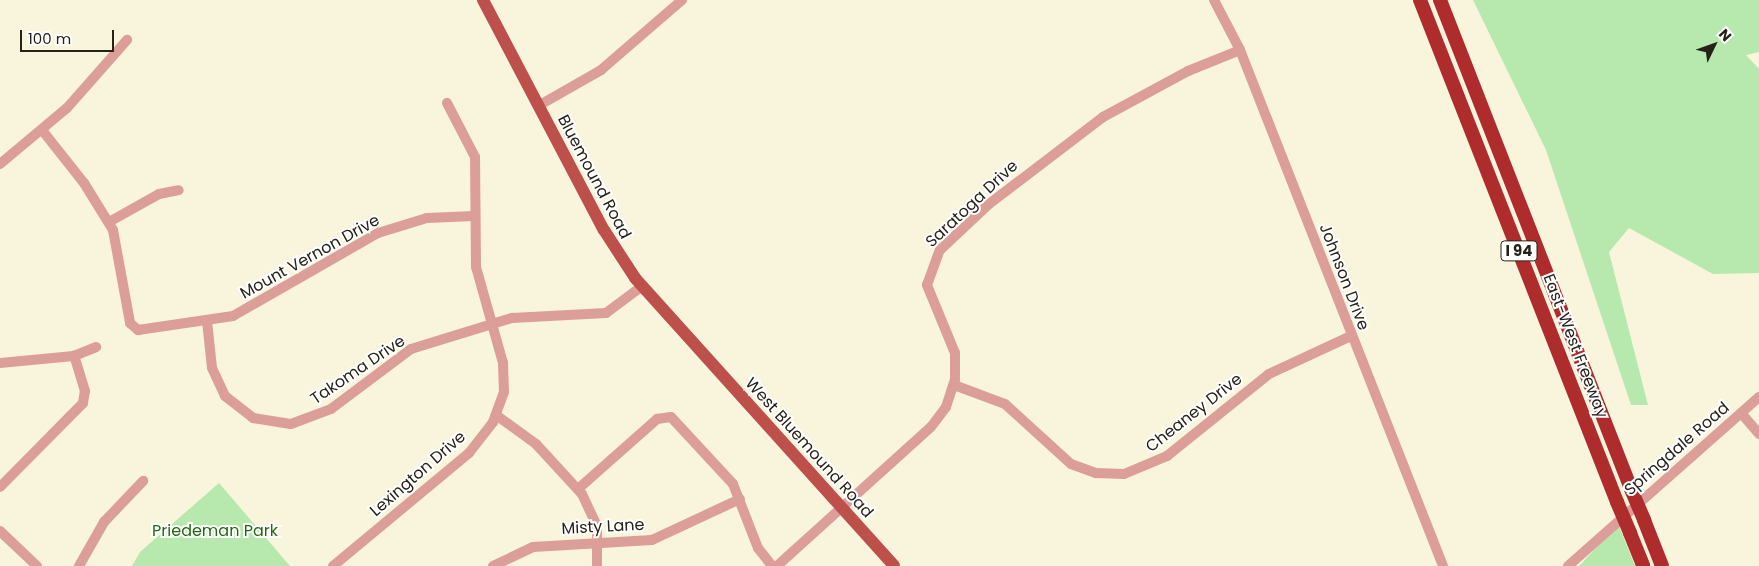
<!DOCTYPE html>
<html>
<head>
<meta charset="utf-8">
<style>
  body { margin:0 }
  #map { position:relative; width:1759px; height:566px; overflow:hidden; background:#f9f5dc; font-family:Poppins,sans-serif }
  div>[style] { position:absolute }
  .green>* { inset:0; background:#b7e8ad }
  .minor>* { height:10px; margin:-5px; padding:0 5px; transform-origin:5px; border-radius:5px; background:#dc9e98 }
  .major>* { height:12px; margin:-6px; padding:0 6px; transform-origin:6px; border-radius:6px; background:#bd504a }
  .highway>* { height:14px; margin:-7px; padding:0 7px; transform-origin:7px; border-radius:7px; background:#af2c2d }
  .highway-bridge>* { height:14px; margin:-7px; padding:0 7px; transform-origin:7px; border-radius:7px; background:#af2c2d }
  span { translate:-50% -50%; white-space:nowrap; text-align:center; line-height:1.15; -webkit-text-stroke:4px #fff; paint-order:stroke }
  .shield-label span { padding:1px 4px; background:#fff; border:1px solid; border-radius:4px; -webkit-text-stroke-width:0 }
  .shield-label { font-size:15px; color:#242219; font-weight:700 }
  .street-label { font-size:16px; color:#242219 }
  .park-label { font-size:16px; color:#236910 }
  .north { position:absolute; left:1689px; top:20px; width:50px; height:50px; -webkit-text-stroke:4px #fff; paint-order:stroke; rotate:48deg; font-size:14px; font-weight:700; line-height:20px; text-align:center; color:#242219 }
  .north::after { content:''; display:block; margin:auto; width:18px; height:22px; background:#242219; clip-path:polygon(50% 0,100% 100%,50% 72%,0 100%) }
  .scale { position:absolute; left:20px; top:30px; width:94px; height:22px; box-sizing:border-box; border:2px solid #242219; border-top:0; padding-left:6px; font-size:15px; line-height:18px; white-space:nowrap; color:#242219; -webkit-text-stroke:4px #fff; paint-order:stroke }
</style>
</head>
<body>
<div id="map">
  <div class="green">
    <div style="clip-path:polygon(1473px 0,1759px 0,1759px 52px,1746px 55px,1759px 69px,1759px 273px,1713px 274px,1629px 228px,1609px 252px,1648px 405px,1631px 405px,1546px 150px)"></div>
    <div style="clip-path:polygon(219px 483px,290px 566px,132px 566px,140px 552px)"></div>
    <div style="clip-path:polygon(1619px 526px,1635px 566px,1579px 566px,1593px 551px)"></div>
  </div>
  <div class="minor">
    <div style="left:1214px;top:0;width:56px;rotate:62.5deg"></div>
    <div style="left:1240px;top:50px;width:554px;rotate:68.52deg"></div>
    <div style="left:538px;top:106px;width:73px;rotate:-29.7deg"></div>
    <div style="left:601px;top:70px;width:107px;rotate:-40.8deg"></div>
    <div style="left:42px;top:130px;width:68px;rotate:51.6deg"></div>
    <div style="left:84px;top:183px;width:55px;rotate:58.3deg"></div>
    <div style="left:113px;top:230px;width:95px;rotate:79.6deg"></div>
    <div style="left:130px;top:323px;width:11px;rotate:41deg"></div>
    <div style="left:138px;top:330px;width:96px;rotate:-8.4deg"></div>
    <div style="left:233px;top:316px;width:167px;rotate:-29.8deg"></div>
    <div style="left:378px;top:233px;width:51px;rotate:-17deg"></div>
    <div style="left:427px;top:218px;width:47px;rotate:-2.4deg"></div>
    <div style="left:0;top:164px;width:87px;rotate:-39.9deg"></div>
    <div style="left:67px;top:108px;width:91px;rotate:-48.6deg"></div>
    <div style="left:109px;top:222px;width:57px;rotate:-29.2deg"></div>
    <div style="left:159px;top:194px;width:20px;rotate:-11deg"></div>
    <div style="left:207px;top:321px;width:47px;rotate:83.9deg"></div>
    <div style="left:212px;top:368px;width:31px;rotate:65deg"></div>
    <div style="left:225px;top:396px;width:36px;rotate:38deg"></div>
    <div style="left:253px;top:418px;width:38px;rotate:9deg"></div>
    <div style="left:291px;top:424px;width:43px;rotate:-20.6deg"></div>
    <div style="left:331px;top:409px;width:100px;rotate:-36.9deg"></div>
    <div style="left:411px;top:349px;width:106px;rotate:-17.1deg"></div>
    <div style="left:512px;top:318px;width:94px;rotate:-3deg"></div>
    <div style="left:606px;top:313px;width:44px;rotate:-36.6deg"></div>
    <div style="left:0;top:363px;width:74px;rotate:-5.4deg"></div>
    <div style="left:74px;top:356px;width:24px;rotate:-22deg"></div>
    <div style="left:954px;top:385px;width:54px;rotate:20.4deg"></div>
    <div style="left:1005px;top:404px;width:89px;rotate:42.3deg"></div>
    <div style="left:1071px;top:464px;width:27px;rotate:20deg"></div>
    <div style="left:1096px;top:473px;width:28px;rotate:2deg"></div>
    <div style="left:1124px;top:474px;width:47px;rotate:-22.7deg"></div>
    <div style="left:1167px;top:456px;width:131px;rotate:-38.8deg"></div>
    <div style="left:1269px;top:374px;width:90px;rotate:-24.9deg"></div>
    <div style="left:1741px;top:413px;width:28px;rotate:49deg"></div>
    <div style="left:496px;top:415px;width:49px;rotate:35.9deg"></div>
    <div style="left:536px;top:444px;width:68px;rotate:47.4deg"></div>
    <div style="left:582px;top:494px;width:35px;rotate:65deg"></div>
    <div style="left:597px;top:526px;width:40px;rotate:90deg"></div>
    <div style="left:0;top:487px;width:118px;rotate:-45.3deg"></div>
    <div style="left:83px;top:403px;width:12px;rotate:-81deg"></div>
    <div style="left:85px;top:391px;width:37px;rotate:-107deg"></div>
    <div style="left:578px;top:489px;width:106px;rotate:-41.5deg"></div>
    <div style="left:657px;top:419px;width:14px;rotate:-8deg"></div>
    <div style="left:671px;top:417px;width:91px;rotate:47.2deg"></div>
    <div style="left:733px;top:484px;width:69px;rotate:68.7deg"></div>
    <div style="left:758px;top:548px;width:23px;rotate:52deg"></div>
    <div style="left:0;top:531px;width:51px;rotate:43.4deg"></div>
    <div style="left:79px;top:566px;width:51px;rotate:-60.4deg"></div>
    <div style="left:104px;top:522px;width:57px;rotate:-46.4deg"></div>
    <div style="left:333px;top:566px;width:177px;rotate:-39.7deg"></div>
    <div style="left:469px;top:453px;width:39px;rotate:-52deg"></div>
    <div style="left:493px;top:422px;width:32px;rotate:-70deg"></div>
    <div style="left:504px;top:392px;width:29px;rotate:-92deg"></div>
    <div style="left:503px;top:363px;width:100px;rotate:-105.7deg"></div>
    <div style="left:476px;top:267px;width:110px;rotate:-90.5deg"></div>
    <div style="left:475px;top:157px;width:61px;rotate:-117.4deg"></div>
    <div style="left:493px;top:566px;width:44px;rotate:-25.4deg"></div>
    <div style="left:533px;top:547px;width:119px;rotate:-3.4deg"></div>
    <div style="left:652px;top:540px;width:97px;rotate:-25deg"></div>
    <div style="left:777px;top:566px;width:207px;rotate:-42.1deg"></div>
    <div style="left:931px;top:427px;width:25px;rotate:-53deg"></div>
    <div style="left:946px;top:407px;width:29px;rotate:-72deg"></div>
    <div style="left:955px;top:379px;width:26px;rotate:-90deg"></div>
    <div style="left:955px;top:353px;width:74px;rotate:-112.4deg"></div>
    <div style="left:927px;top:285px;width:37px;rotate:-70deg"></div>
    <div style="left:940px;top:250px;width:67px;rotate:-43.2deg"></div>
    <div style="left:989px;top:204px;width:143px;rotate:-37.3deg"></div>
    <div style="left:1103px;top:117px;width:97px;rotate:-28.4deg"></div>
    <div style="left:1188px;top:71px;width:56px;rotate:-22deg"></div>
    <div style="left:1568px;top:566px;width:255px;rotate:-41.5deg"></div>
  </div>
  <div class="major">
    <div style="left:483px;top:0;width:260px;rotate:62.3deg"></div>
    <div style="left:604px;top:230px;width:57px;rotate:57.1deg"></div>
    <div style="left:635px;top:278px;width:387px;rotate:48deg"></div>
  </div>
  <div class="highway">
    <div style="left:1420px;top:0;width:539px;rotate:68.57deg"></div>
    <div style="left:1440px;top:0;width:525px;rotate:68.66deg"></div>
    <div style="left:1644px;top:520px;width:49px;rotate:68.6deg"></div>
    <div style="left:1630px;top:533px;width:35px;rotate:68deg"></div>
  </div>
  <div class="highway-bridge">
    <div style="left:1631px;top:489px;width:34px;rotate:67deg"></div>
    <div style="left:1617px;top:502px;width:34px;rotate:67deg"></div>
  </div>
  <div class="shield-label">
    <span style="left:1519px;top:251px">I 94</span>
  </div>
  <div class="street-label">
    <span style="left:594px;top:177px;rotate:62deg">Bluemound Road</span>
    <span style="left:972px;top:204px;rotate:-43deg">Saratoga Drive</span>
    <span style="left:310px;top:257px;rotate:-29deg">Mount Vernon Drive</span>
    <span style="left:1344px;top:277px;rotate:69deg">Johnson Drive</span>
    <span style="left:1575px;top:346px;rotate:69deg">East-West Freeway</span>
    <span style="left:358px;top:370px;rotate:-34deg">Takoma Drive</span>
    <span style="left:1194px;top:413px;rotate:-38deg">Cheaney Drive</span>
    <span style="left:809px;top:448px;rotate:48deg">West Bluemound Road</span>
    <span style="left:1677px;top:449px;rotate:-41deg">Springdale Road</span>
    <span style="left:418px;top:474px;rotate:-41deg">Lexington Drive</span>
    <span style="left:603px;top:527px;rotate:-3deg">Misty Lane</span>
  </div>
  <div class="park-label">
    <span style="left:215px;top:531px">Priedeman Park</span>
  </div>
  <div class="north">N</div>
  <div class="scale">100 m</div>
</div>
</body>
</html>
